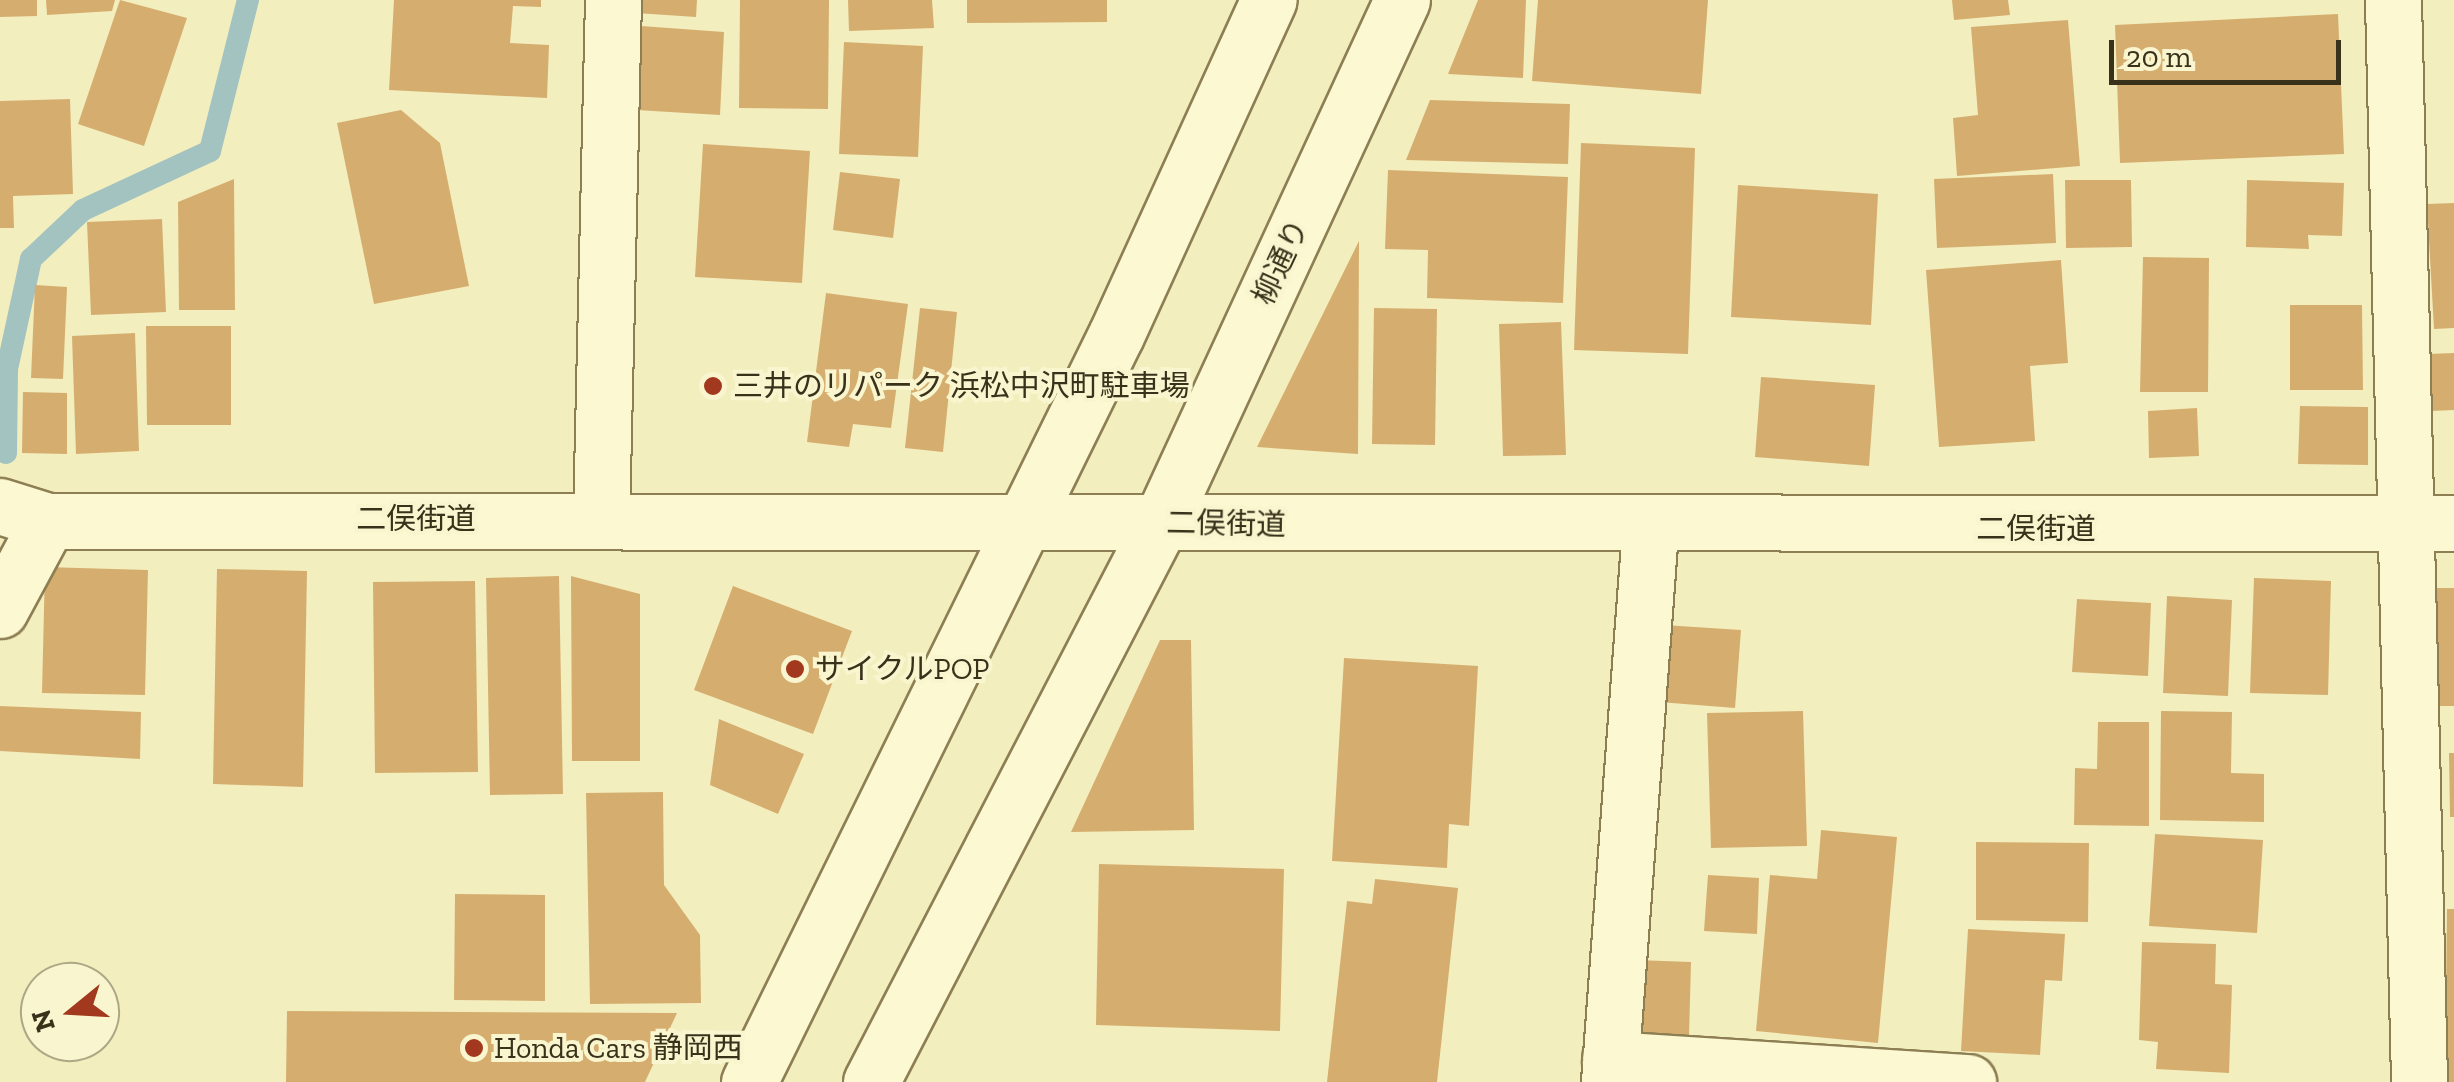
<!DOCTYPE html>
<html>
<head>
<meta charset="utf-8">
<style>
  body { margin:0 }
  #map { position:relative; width:2454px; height:1082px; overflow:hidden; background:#f3eebe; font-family:"Zilla Slab","Noto Sans JP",serif }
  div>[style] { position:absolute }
  .stream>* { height:22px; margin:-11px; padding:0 11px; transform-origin:11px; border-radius:11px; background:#a2c3c0 }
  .building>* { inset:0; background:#d5ae6f }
  .roads { filter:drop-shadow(2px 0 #8d7e54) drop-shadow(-2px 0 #8d7e54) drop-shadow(0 2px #8d7e54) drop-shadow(0 -2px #8d7e54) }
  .minor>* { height:55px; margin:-27.5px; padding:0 27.5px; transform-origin:27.5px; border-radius:27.5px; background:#fcf8d2 }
  .dots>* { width:28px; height:28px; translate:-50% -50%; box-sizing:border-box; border:5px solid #f9f5ce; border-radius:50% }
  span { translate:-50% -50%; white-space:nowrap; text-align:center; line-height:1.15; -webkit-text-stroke:8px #f9f5ce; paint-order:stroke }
  .street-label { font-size:30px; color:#3a311b }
  .poi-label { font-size:30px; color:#3a311b }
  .left { translate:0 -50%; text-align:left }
  .north { position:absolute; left:20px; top:962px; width:100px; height:100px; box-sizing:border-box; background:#f9f5ce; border:2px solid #ada786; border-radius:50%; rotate:252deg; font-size:28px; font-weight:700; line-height:40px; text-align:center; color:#3a311b }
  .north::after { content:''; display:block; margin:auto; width:35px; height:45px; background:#a2381e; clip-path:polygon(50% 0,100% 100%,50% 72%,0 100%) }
  .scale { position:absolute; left:2109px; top:40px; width:232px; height:45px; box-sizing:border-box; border:5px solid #3a311b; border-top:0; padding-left:12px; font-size:30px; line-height:35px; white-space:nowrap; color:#3a311b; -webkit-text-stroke:8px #f9f5ce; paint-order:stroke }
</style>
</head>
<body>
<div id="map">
  <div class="stream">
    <div style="left:6px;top:453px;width:84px;rotate:-89.3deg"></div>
    <div style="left:7px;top:369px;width:113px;rotate:-77.7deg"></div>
    <div style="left:31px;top:259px;width:71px;rotate:-43.3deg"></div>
    <div style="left:83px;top:210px;width:140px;rotate:-24.9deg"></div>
    <div style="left:210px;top:151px;width:156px;rotate:-75.9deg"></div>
  </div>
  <div class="building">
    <div style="clip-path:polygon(0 0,37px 0,37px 16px,0 17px)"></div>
    <div style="clip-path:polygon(46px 0,115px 0,112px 11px,47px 15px)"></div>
    <div style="clip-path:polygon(120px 0,187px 18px,144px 146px,78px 124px)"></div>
    <div style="clip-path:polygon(394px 0,541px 0,541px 7px,513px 6px,510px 43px,549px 45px,547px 98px,389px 90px)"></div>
    <div style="clip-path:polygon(637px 0,697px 0,696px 17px,636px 13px)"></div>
    <div style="clip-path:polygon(740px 0,829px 0,828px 109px,739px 108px)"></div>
    <div style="clip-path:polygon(848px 0,932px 0,934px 28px,849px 31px)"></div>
    <div style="clip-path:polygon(967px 0,1107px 0,1107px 22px,967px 23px)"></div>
    <div style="clip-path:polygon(1478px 0,1526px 0,1523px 78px,1448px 74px)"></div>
    <div style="clip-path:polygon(1538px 0,1708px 0,1701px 94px,1532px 81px)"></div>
    <div style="clip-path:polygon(1952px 0,2008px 0,2010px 15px,1954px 20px)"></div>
    <div style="clip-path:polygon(2338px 14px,2344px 154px,2120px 163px,2115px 25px)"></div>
    <div style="clip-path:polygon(2068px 20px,2080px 166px,1957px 176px,1953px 118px,1978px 115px,1971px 27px)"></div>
    <div style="clip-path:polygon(641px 26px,724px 32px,720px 115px,636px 110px)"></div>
    <div style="clip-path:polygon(844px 42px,923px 46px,918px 157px,839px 154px)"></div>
    <div style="clip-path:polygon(70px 99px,73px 194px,13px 196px,14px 228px,0 228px,0 101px)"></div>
    <div style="clip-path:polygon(1430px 100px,1570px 104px,1568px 164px,1406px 160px)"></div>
    <div style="clip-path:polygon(401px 110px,440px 143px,469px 286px,374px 304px,337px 123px)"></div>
    <div style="clip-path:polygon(1581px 143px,1695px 148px,1688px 354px,1574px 350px)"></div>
    <div style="clip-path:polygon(703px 144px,810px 151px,802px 283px,695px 277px)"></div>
    <div style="clip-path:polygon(1388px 170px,1568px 177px,1563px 303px,1427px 298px,1428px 250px,1385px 249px)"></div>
    <div style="clip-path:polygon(840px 172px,900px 179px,893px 238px,833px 230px)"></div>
    <div style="clip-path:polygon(2053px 174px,2056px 243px,1937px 248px,1934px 179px)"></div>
    <div style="clip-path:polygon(234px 179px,235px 310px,179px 310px,178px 202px)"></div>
    <div style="clip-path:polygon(2065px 180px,2131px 180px,2132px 247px,2066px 248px)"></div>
    <div style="clip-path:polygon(2247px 180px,2344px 183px,2342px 236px,2308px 235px,2309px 249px,2246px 247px)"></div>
    <div style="clip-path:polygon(1738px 185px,1878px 194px,1871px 325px,1731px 317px)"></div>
    <div style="clip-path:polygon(2454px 203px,2454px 328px,2434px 329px,2427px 204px)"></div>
    <div style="clip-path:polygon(162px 219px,166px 312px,91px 315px,87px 222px)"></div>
    <div style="clip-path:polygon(1359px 241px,1358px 454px,1257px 447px)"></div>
    <div style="clip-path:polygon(2143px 257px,2209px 258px,2208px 392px,2140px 392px)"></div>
    <div style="clip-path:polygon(2061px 260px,2068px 363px,2030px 366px,2035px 441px,1939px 447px,1926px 270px)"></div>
    <div style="clip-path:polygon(35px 285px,67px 287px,63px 379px,31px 378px)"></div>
    <div style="clip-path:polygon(826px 293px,908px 304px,891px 428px,853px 424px,849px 447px,807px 442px)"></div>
    <div style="clip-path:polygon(2290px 305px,2362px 305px,2363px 390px,2290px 390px)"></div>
    <div style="clip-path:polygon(920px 308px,957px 312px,943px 452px,905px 448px)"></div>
    <div style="clip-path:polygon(1374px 308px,1437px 309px,1435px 445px,1372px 444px)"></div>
    <div style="clip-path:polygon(1561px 322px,1566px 455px,1503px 456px,1499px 324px)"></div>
    <div style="clip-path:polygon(146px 326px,231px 326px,231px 425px,147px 425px)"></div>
    <div style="clip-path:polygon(135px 333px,139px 451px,76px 454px,72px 336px)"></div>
    <div style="clip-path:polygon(2454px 353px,2454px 410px,2431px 411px,2428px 354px)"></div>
    <div style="clip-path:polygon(1761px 377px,1875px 385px,1869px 466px,1755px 457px)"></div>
    <div style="clip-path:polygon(23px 392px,67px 393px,67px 454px,22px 453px)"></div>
    <div style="clip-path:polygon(2300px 406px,2368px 407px,2368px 465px,2298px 464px)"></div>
    <div style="clip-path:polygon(2197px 408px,2199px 456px,2149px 458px,2148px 411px)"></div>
    <div style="clip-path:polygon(45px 567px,148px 570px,145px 695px,42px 693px)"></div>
    <div style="clip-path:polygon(217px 569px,307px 571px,303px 787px,213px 784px)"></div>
    <div style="clip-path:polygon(559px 576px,563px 794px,490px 795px,486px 578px)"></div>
    <div style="clip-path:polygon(571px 576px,640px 594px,640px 761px,572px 761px)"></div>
    <div style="clip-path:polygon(2254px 578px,2331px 581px,2328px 695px,2250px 693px)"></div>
    <div style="clip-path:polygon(475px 581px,478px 772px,375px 773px,373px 582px)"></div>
    <div style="clip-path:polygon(733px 586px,852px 631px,813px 734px,694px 690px)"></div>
    <div style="clip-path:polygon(2431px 588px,2454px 588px,2454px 706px,2434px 706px)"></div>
    <div style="clip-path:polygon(2167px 596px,2232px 600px,2228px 696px,2163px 693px)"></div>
    <div style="clip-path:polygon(2077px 599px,2151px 603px,2148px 676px,2072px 672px)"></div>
    <div style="clip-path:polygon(1664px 625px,1741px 630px,1735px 708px,1659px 702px)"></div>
    <div style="clip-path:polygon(1160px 640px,1191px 640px,1194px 830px,1071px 832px)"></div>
    <div style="clip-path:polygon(1344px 658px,1478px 666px,1469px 826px,1449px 824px,1447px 868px,1332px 861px)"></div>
    <div style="clip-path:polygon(0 706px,141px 712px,140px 759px,0 751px)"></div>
    <div style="clip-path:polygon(1803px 711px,1807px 846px,1711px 848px,1707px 713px)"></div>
    <div style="clip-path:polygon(2161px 711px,2232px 712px,2231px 773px,2264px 774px,2264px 822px,2160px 820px)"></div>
    <div style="clip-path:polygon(719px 719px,804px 754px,778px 814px,710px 785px)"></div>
    <div style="clip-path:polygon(2098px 722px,2149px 722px,2149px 826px,2074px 825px,2075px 768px,2097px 769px)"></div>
    <div style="clip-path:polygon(2449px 753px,2454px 753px,2454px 817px,2450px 817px)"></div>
    <div style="clip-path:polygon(663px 792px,664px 885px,700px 935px,701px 1003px,590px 1004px,586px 793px)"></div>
    <div style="clip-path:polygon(1821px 830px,1897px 837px,1878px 1043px,1756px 1031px,1770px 875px,1817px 879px)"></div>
    <div style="clip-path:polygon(2155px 834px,2263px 840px,2257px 933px,2149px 926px)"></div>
    <div style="clip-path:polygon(1976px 842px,2089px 843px,2088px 922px,1976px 920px)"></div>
    <div style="clip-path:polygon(1099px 864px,1284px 869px,1280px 1031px,1096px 1025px)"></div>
    <div style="clip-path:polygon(1708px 875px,1759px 878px,1757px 934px,1704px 931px)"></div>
    <div style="clip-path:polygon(1375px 879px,1458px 888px,1437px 1082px,1327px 1082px,1347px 901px,1372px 904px)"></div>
    <div style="clip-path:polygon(455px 894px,545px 895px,545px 1001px,454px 1000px)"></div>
    <div style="clip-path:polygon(2447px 909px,2454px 909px,2454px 1082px,2445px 1082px)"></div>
    <div style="clip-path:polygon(1968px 929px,2065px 934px,2062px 981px,2045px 980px,2040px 1055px,1961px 1051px)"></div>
    <div style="clip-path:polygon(2142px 942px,2216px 944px,2215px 984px,2232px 985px,2229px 1073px,2156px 1069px,2158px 1042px,2139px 1040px)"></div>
    <div style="clip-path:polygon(1636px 960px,1691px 962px,1689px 1037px,1633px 1035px)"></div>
    <div style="clip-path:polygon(287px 1011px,677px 1013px,645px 1082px,286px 1082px)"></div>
  </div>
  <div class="roads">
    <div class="minor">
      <div style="left:2393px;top:0;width:1082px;rotate:88.62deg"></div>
      <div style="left:0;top:506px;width:50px;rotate:17.4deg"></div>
      <div style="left:48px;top:521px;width:2406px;rotate:0.05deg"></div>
      <div style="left:601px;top:519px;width:519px;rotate:-88.68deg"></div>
      <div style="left:0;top:610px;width:101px;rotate:-61.7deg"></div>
      <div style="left:1610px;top:1059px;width:359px;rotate:3.7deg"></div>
      <div style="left:749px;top:1082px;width:832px;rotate:-63.84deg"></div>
      <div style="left:1116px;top:335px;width:368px;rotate:-65.5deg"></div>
      <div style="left:871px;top:1082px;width:628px;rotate:-62.62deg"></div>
      <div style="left:1160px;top:524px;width:577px;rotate:-65.21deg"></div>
      <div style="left:1609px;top:1082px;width:554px;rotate:-85.75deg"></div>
    </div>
  </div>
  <div class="dots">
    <div style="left:713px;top:386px;background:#a2381e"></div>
    <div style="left:795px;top:669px;background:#a2381e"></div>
    <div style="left:474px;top:1048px;background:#a2381e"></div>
  </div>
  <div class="street-label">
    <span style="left:1281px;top:262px;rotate:-65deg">柳通り</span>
    <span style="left:416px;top:519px">二俣街道</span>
    <span style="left:1226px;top:524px;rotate:1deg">二俣街道</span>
    <span style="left:2036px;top:529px">二俣街道</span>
  </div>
  <div class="poi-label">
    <span class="left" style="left:733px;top:386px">三井のリパーク 浜松中沢町駐車場</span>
    <span class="left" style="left:815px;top:669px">サイクルPOP</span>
    <span class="left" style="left:494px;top:1048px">Honda Cars 静岡西</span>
  </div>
  <div class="north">N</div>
  <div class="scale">20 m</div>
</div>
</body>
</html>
